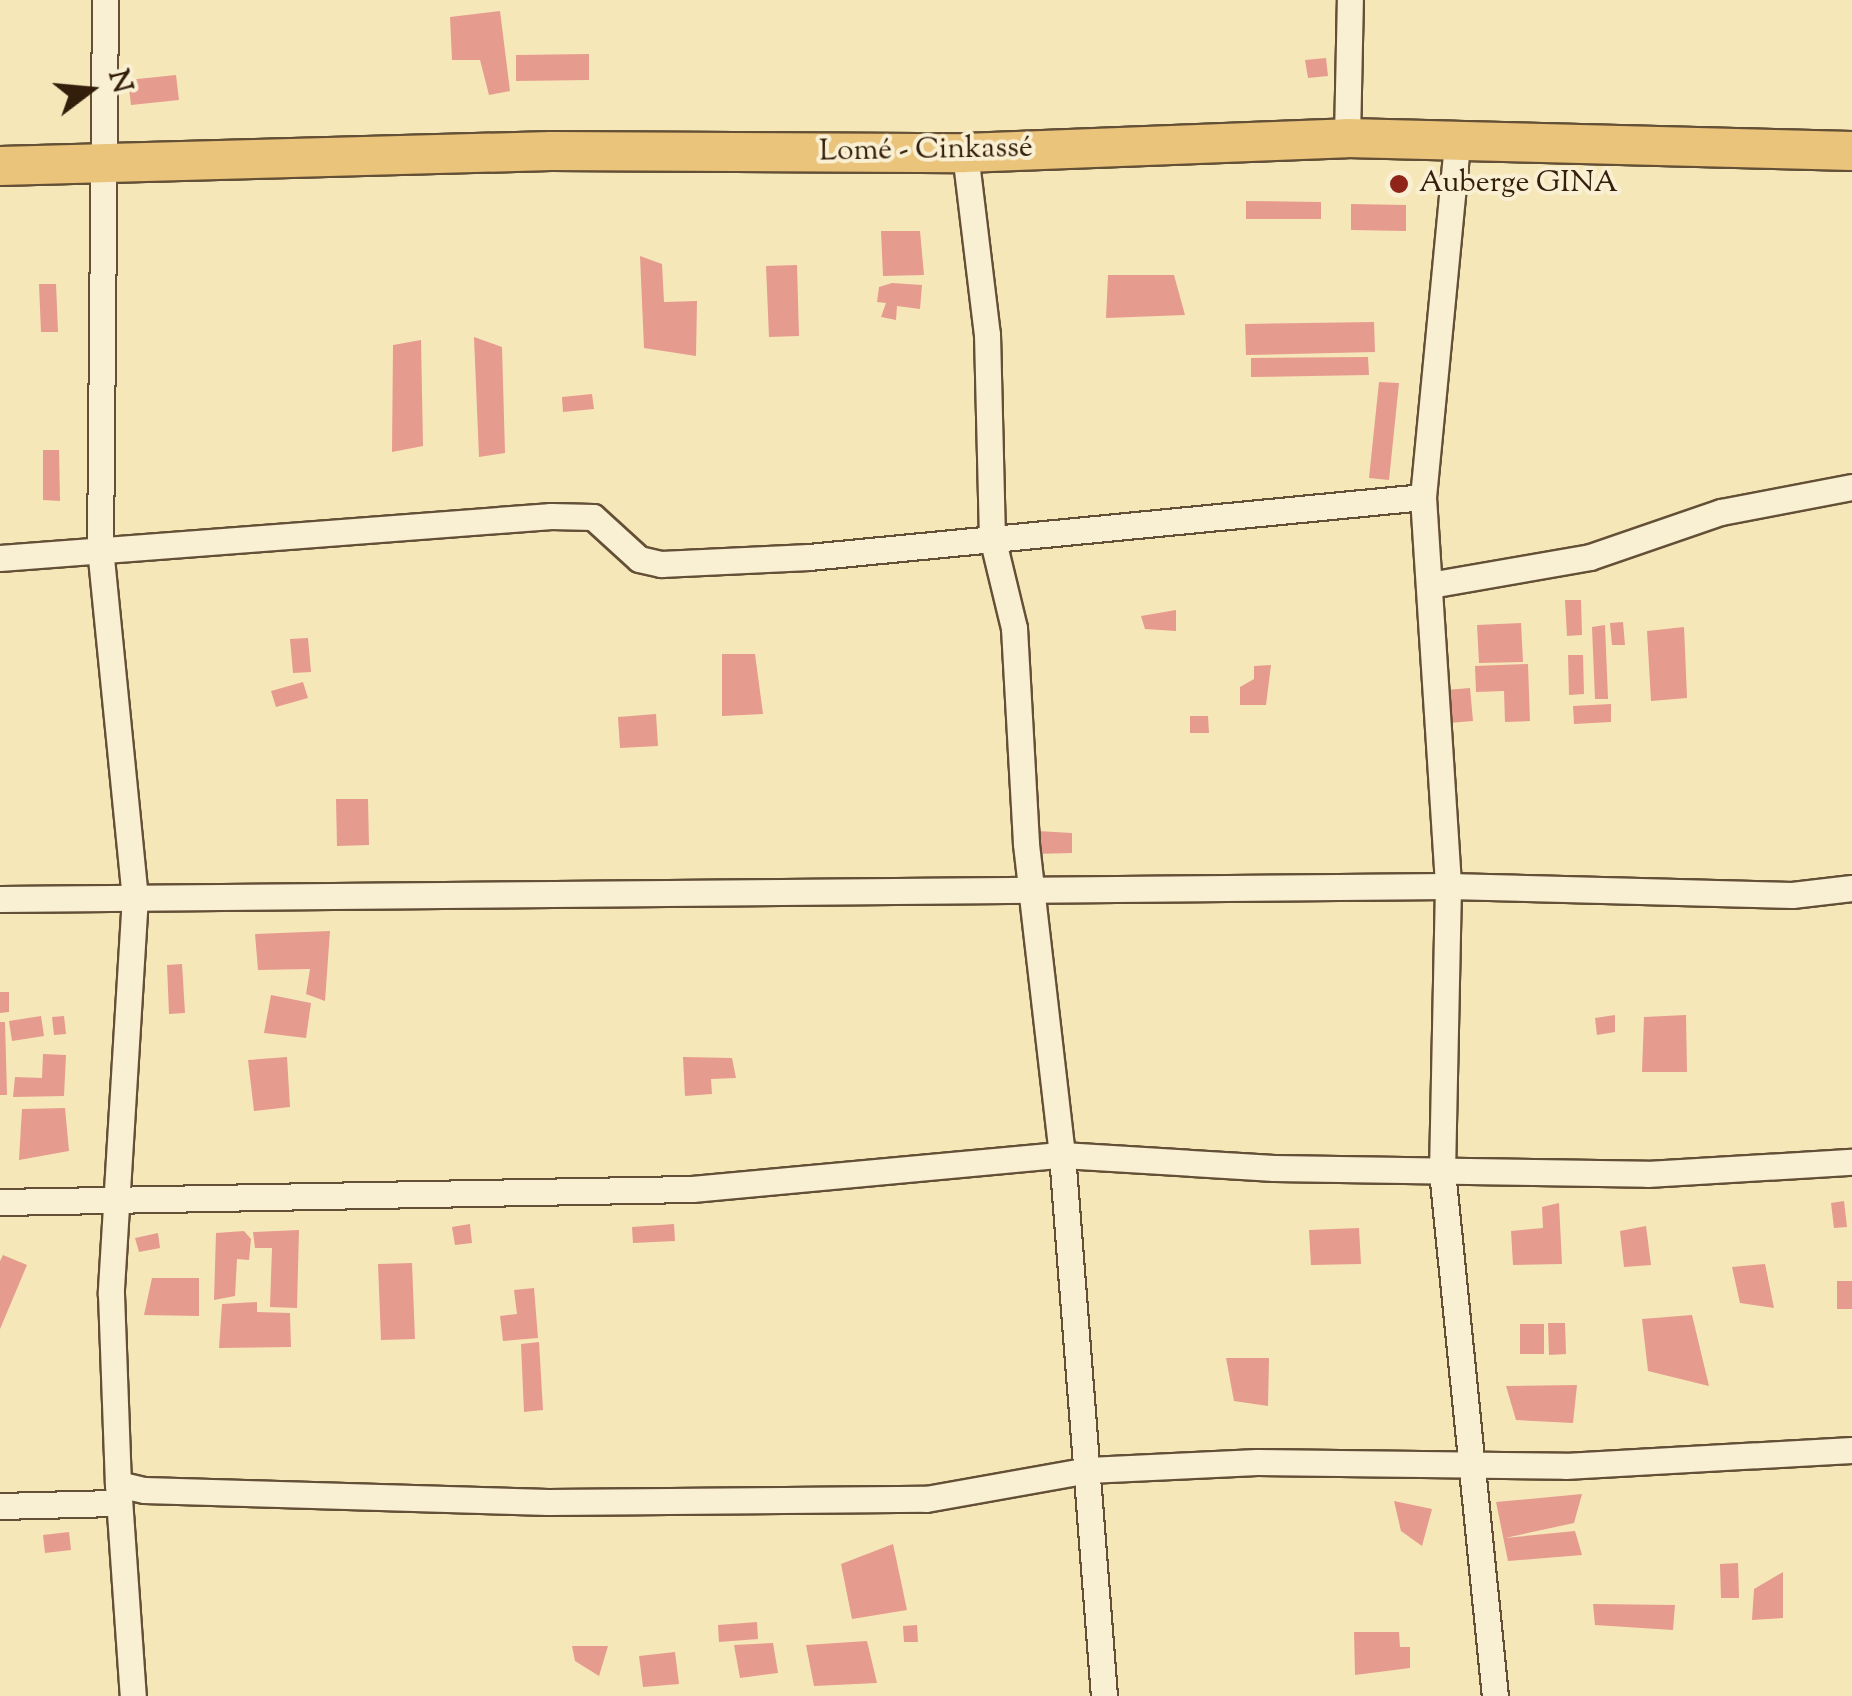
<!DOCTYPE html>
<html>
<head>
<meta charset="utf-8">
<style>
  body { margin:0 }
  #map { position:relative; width:1852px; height:1696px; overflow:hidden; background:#f6e7b9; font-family:"Sorts Mill Goudy",serif }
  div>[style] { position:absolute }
  .building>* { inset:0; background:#e69b8f }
  .roads { filter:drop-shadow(2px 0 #645036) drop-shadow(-2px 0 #645036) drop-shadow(0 2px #645036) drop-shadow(0 -2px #645036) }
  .minor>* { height:25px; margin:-12.5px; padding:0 12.5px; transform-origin:12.5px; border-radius:12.5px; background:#f9efd2 }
  .highway>* { height:38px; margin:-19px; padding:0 19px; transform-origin:19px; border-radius:19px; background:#ebc47c }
  .dots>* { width:28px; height:28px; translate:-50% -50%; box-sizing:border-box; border:5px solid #f9efd2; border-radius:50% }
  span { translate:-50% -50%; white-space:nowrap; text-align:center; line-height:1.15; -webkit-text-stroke:8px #f9efd2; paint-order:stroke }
  .street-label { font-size:30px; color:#331e0b }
  .poi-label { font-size:30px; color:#331e0b }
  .left { translate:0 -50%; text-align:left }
  .north { position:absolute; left:40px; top:40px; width:100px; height:100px; -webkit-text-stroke:8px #f9efd2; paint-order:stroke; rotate:74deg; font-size:28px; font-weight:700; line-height:40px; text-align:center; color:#331e0b }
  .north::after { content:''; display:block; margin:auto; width:35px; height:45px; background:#331e0b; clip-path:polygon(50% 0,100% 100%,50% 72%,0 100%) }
</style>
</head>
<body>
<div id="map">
  <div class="building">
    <div style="clip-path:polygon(500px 11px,510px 91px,489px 95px,480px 60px,452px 60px,450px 17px)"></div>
    <div style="clip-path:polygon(589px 54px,589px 80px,516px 81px,516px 55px)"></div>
    <div style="clip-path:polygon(1326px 58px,1328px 76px,1308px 78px,1305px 60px)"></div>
    <div style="clip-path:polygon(176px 75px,179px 100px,131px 105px,128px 80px)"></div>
    <div style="clip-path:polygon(1246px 201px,1321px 202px,1321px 219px,1246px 219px)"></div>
    <div style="clip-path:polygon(1351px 204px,1406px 205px,1406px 231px,1351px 230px)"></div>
    <div style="clip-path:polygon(881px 231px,920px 231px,924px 275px,883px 276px)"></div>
    <div style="clip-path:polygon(640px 256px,662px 264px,664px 302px,697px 301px,696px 356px,644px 348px)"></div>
    <div style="clip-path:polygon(797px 265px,799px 336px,769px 337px,766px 266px)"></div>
    <div style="clip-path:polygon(1108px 275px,1174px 275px,1185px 315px,1106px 318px)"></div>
    <div style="clip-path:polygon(892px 283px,922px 285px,920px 309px,897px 306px,896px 320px,881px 317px,886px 303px,877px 302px,879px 287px)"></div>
    <div style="clip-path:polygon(39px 284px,56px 284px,58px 332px,41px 332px)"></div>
    <div style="clip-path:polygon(1374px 322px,1375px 352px,1246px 355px,1245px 324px)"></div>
    <div style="clip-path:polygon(474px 337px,502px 347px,505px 453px,479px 457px)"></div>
    <div style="clip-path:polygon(421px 340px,423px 446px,392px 452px,393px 345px)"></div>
    <div style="clip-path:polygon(1368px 357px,1369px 375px,1251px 377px,1251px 358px)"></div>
    <div style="clip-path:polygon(1379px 382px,1399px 383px,1389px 480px,1369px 478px)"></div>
    <div style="clip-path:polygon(592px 394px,594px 409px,563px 412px,562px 397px)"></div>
    <div style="clip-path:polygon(43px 450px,59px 450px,60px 501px,43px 500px)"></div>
    <div style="clip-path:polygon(1565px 600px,1581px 600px,1582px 635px,1567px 636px)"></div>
    <div style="clip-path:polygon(1176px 610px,1176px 631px,1145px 629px,1141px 616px)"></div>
    <div style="clip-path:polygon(1623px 622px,1625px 645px,1612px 645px,1610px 623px)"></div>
    <div style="clip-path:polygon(1521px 623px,1523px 662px,1479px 663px,1477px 625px)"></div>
    <div style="clip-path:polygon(1605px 625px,1608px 699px,1595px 699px,1592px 627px)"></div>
    <div style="clip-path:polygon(1684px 627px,1687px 698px,1651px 701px,1647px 631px)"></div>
    <div style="clip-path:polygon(308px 638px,311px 672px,293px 673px,290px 639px)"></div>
    <div style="clip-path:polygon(722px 654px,755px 654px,763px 714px,722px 716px)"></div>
    <div style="clip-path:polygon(1568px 655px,1583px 655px,1584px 694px,1569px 695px)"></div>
    <div style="clip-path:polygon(1528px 664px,1530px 721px,1505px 722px,1504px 691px,1476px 692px,1475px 666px)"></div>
    <div style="clip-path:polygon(1271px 665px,1266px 705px,1240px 705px,1240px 687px,1254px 679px,1254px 666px)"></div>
    <div style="clip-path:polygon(303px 682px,308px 698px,276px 707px,271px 691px)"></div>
    <div style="clip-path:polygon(1470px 688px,1473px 721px,1449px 723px,1446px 690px)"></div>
    <div style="clip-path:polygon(1611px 704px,1611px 722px,1574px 724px,1573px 706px)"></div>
    <div style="clip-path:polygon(656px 714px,658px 746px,620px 748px,618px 717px)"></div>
    <div style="clip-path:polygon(1190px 716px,1208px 716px,1209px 733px,1190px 733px)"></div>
    <div style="clip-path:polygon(336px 799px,368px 799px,369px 845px,337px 846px)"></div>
    <div style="clip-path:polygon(1037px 831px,1072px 833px,1072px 853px,1034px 854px)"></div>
    <div style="clip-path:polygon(330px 931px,325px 1001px,306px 994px,310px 969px,258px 970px,255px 934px)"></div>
    <div style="clip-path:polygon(182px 964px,185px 1013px,169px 1014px,167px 965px)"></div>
    <div style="clip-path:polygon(0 992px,9px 992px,9px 1012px,0 1013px)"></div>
    <div style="clip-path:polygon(271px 995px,311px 1003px,306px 1038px,264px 1033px)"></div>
    <div style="clip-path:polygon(1615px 1015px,1615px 1032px,1597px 1035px,1595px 1018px)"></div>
    <div style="clip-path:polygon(1686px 1015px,1687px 1072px,1642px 1072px,1644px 1017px)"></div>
    <div style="clip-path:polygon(41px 1016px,44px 1036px,12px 1041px,9px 1021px)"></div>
    <div style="clip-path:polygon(64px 1016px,66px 1034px,54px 1035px,52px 1017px)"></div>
    <div style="clip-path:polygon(0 1022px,5px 1022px,7px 1095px,0 1095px)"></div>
    <div style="clip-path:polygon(43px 1054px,66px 1055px,64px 1096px,13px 1097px,15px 1077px,42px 1078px)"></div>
    <div style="clip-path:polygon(287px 1057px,290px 1107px,254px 1111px,248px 1060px)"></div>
    <div style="clip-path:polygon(683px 1057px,732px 1058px,736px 1078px,711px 1079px,712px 1094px,685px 1096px)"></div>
    <div style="clip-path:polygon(65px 1108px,69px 1151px,19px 1160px,22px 1109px)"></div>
    <div style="clip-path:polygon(1844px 1201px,1847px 1227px,1834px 1228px,1831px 1203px)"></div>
    <div style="clip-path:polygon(1559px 1203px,1562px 1264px,1513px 1265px,1511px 1231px,1543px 1228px,1542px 1207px)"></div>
    <div style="clip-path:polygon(470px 1224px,472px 1243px,455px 1245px,452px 1227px)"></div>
    <div style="clip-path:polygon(674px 1224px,675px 1241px,633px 1243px,632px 1227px)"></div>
    <div style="clip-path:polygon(1646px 1226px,1651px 1265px,1624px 1267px,1620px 1231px)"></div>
    <div style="clip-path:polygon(1359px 1228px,1361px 1264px,1311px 1265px,1309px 1230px)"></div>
    <div style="clip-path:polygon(299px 1230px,297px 1308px,270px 1307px,272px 1248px,255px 1248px,253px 1232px)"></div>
    <div style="clip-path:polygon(244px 1231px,251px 1239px,249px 1260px,237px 1259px,235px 1296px,214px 1300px,216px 1233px)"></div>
    <div style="clip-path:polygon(158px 1233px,160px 1248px,139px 1252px,135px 1238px)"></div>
    <div style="clip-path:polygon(3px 1255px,27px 1265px,0 1329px,0 1261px)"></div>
    <div style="clip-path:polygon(412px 1263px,415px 1339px,381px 1340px,378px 1264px)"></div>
    <div style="clip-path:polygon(1765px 1264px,1774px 1308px,1740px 1303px,1732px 1267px)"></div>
    <div style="clip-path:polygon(152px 1278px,199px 1278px,199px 1316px,144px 1315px)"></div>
    <div style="clip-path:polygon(1837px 1281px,1852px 1281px,1852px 1309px,1837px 1309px)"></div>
    <div style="clip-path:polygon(534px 1288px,538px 1338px,503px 1341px,500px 1316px,517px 1314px,514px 1290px)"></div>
    <div style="clip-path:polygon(257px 1302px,257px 1312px,290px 1313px,291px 1347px,219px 1348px,222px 1304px)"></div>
    <div style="clip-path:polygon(1692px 1315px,1709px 1386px,1648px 1371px,1642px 1319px)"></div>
    <div style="clip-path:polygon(1548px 1323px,1565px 1323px,1566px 1354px,1549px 1355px)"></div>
    <div style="clip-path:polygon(1520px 1324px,1544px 1324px,1544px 1354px,1520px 1354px)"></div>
    <div style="clip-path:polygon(539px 1342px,543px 1410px,524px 1412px,521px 1344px)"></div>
    <div style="clip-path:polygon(1226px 1358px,1269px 1358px,1268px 1406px,1234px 1401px)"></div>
    <div style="clip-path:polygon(1577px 1385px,1573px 1423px,1516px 1420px,1506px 1386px)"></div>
    <div style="clip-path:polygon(1582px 1494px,1574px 1523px,1505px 1538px,1575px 1531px,1582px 1555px,1508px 1561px,1496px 1502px)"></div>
    <div style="clip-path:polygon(1394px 1501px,1432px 1509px,1422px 1546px,1401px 1531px)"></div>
    <div style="clip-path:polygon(69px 1532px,71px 1550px,45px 1553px,43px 1535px)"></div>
    <div style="clip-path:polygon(893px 1544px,907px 1610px,852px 1619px,841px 1564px)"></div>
    <div style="clip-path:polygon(1738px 1563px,1739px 1598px,1721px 1598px,1720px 1564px)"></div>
    <div style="clip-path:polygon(1783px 1572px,1783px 1618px,1752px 1620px,1754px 1589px)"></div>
    <div style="clip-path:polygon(1593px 1604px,1675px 1605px,1673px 1630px,1595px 1625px)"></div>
    <div style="clip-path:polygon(757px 1622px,758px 1639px,719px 1642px,718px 1625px)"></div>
    <div style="clip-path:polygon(917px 1625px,918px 1642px,904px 1642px,903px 1626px)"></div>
    <div style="clip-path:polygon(1354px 1632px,1399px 1632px,1400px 1647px,1410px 1647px,1410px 1668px,1355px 1675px)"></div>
    <div style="clip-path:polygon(867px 1641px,877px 1683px,814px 1686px,806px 1645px)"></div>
    <div style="clip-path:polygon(773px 1643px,778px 1673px,740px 1678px,734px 1645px)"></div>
    <div style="clip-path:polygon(572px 1646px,608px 1646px,599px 1676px,575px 1661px)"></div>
    <div style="clip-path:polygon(675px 1652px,679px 1684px,643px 1687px,639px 1656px)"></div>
  </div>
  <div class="roads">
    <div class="minor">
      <div style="left:105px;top:0;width:548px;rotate:90.52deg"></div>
      <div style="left:100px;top:548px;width:350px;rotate:84.3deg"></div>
      <div style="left:135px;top:896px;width:399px;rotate:93.5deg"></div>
      <div style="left:111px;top:1294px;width:190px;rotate:87.9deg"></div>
      <div style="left:118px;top:1484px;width:27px;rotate:13deg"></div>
      <div style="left:144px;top:1490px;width:404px;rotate:1.7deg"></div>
      <div style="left:548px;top:1502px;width:378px;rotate:-0.5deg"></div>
      <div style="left:926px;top:1499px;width:165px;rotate:-10.1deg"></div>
      <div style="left:1088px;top:1470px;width:169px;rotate:-2.7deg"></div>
      <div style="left:1257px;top:1462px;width:308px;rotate:0.7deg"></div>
      <div style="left:1565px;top:1466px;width:287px;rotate:-3.2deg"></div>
      <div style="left:1347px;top:138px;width:138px;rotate:-88.8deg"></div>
      <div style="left:1457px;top:144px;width:355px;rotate:95.5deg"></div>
      <div style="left:1423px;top:497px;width:390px;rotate:86.3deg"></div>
      <div style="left:1448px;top:886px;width:285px;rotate:91.2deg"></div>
      <div style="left:1442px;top:1171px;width:528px;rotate:84.24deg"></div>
      <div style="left:965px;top:153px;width:182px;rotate:83.1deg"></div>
      <div style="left:987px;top:334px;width:203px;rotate:88.6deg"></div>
      <div style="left:992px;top:537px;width:94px;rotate:76.4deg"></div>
      <div style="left:1014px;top:628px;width:216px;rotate:86.8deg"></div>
      <div style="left:1026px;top:844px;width:313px;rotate:83.4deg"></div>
      <div style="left:1062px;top:1155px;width:543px;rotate:85.56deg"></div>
      <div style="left:0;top:558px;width:553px;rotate:-4.36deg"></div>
      <div style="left:551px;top:516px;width:42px;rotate:1.4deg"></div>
      <div style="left:593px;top:517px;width:62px;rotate:42.4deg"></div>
      <div style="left:639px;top:559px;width:23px;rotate:13deg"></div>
      <div style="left:661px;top:564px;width:148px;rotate:-2.7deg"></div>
      <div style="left:809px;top:557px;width:617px;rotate:-5.58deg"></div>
      <div style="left:1430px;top:585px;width:162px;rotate:-9.9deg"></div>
      <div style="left:1590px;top:557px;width:139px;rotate:-19deg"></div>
      <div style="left:1721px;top:512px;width:133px;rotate:-10.8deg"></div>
      <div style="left:0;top:899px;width:1448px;rotate:-0.51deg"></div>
      <div style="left:1448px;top:886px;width:344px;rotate:1.5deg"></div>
      <div style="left:1792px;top:895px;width:60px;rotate:-6.7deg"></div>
      <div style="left:0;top:1202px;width:692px;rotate:-1.08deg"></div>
      <div style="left:692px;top:1189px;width:372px;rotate:-5.3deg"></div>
      <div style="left:1062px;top:1155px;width:212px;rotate:3.5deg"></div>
      <div style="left:1274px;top:1168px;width:373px;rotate:0.9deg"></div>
      <div style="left:1647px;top:1174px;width:205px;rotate:-3.4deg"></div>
      <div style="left:118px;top:1484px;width:213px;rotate:86deg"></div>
      <div style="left:0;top:1506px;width:116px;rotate:-1.5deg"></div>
    </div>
    <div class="highway">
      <div style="left:0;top:166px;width:551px;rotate:-1.56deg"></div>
      <div style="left:551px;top:151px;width:414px;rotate:0.3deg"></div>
      <div style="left:965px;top:153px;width:382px;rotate:-2.2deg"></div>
      <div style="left:1347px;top:138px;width:505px;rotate:1.47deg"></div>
    </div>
  </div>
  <div class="dots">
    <div style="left:1399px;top:184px;background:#8f2418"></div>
  </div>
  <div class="street-label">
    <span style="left:926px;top:151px;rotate:-1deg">Lomé - Cinkassé</span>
  </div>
  <div class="poi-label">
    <span class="left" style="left:1419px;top:184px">Auberge GINA</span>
  </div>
  <div class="north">N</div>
</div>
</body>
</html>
